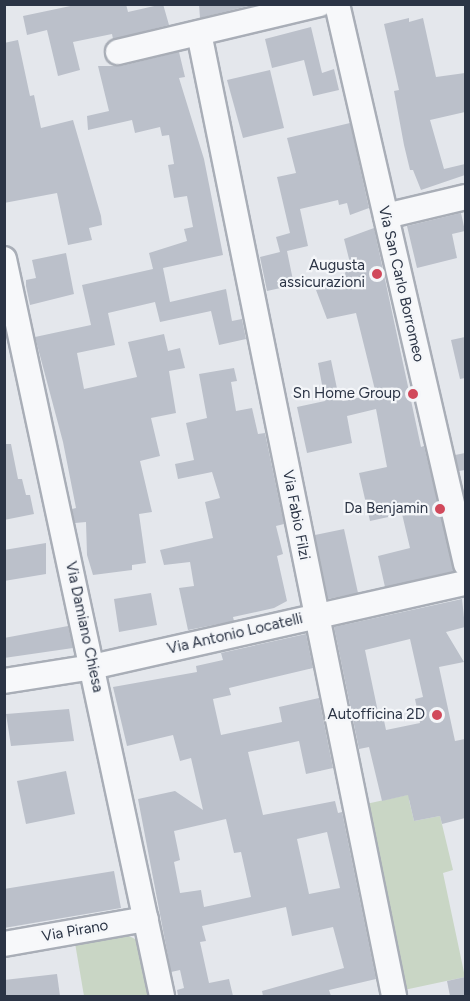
<!DOCTYPE html>
<html>
<head>
<meta charset="utf-8">
<style>
  body { margin:0 }
  #map { position:relative; width:470px; height:1001px; overflow:hidden; background:#e4e7ec; font-family:Figtree,sans-serif }
  div>[style] { position:absolute }
  .green>* { inset:0; background:#c9d6c5 }
  .building>* { inset:0; background:#bbc0ca }
  .roads { filter:drop-shadow(2px 0 #a9aeb7) drop-shadow(-2px 0 #a9aeb7) drop-shadow(0 2px #a9aeb7) drop-shadow(0 -2px #a9aeb7) }
  .minor>* { height:24px; margin:-12px; padding:0 12px; transform-origin:12px; border-radius:12px; background:#f7f8fa }
  .dots>* { width:16px; height:16px; translate:-50% -50%; box-sizing:border-box; border:3px solid #f4f6f9; border-radius:50% }
  span { translate:-50% -50%; white-space:nowrap; text-align:center; line-height:1.15; -webkit-text-stroke:4.5px #f4f6f9; paint-order:stroke }
  .poi-label { font-size:15px; color:#2b3445 }
  .right { translate:-100% -50%; text-align:right }
  .street-label { font-size:15px; color:#2b3445 }
  .frame { position:absolute; inset:0; border:6px solid #2b3445; pointer-events:none }
</style>
</head>
<body>
<div id="map">
  <div class="green">
    <div style="clip-path:polygon(434px 789px,409px 800px,414px 821px,440px 816px,453px 870px,443px 873px,465px 977px,404px 990px,366px 804px)"></div>
    <div style="clip-path:polygon(125px 934px,139px 941px,153px 996px,84px 996px,75px 943px)"></div>
  </div>
  <div class="building">
    <div style="clip-path:polygon(80px 4px,126px 4px,128px 12px,163px 4px,169px 25px,113px 39px,112px 34px,73px 42px,80px 70px,58px 76px,47px 30px,27px 35px,23px 16px)"></div>
    <div style="clip-path:polygon(199px 4px,248px 4px,248px 6px,200px 18px)"></div>
    <div style="clip-path:polygon(409px 18px,409px 22px,423px 18px,436px 77px,465px 73px,465px 112px,430px 120px,444px 169px,465px 164px,465px 175px,421px 190px,413px 170px,410px 170px,404px 145px,394px 91px,399px 90px,384px 24px)"></div>
    <div style="clip-path:polygon(311px 27px,322px 73px,334px 69px,339px 90px,313px 96px,304px 60px,272px 68px,265px 39px)"></div>
    <div style="clip-path:polygon(18px 40px,30px 96px,34px 95px,41px 128px,73px 120px,101px 216px,102px 225px,89px 228px,92px 240px,68px 245px,57px 193px,4px 203px,4px 43px)"></div>
    <div style="clip-path:polygon(179px 52px,185px 77px,179px 78px,204px 159px,223px 255px,163px 268px,170px 302px,226px 289px,232px 321px,242px 319px,246px 339px,219px 345px,211px 311px,160px 322px,155px 302px,108px 313px,115px 345px,77px 353px,84px 389px,137px 377px,128px 342px,164px 334px,168px 351px,180px 348px,185px 368px,169px 371px,176px 413px,151px 418px,160px 456px,140px 461px,152px 512px,139px 514px,146px 563px,132px 565px,132px 570px,93px 575px,87px 555px,86px 522px,75px 523px,72px 509px,76px 508px,63px 442px,35px 337px,91px 325px,82px 285px,153px 269px,149px 253px,187px 241px,184px 229px,193px 227px,187px 196px,174px 198px,168px 165px,174px 164px,169px 135px,162px 136px,160px 127px,135px 133px,132px 120px,88px 130px,87px 116px,109px 111px,98px 66px,121px 66px)"></div>
    <div style="clip-path:polygon(270px 70px,284px 128px,243px 138px,227px 80px)"></div>
    <div style="clip-path:polygon(350px 123px,369px 208px,350px 215px,347px 203px,339px 205px,338px 200px,300px 209px,308px 246px,287px 251px,294px 285px,267px 291px,260px 257px,280px 252px,276px 237px,290px 233px,277px 177px,296px 173px,287px 138px)"></div>
    <div style="clip-path:polygon(461px 213px,465px 231px,452px 234px,457px 258px,417px 268px,407px 226px)"></div>
    <div style="clip-path:polygon(374px 228px,421px 447px,424px 446px,454px 571px,385px 587px,378px 556px,410px 548px,402px 514px,370px 521px,359px 473px,387px 467px,376px 409px,347px 416px,352px 443px,307px 453px,297px 407px,325px 401px,318px 363px,331px 360px,339px 398px,343px 401px,376px 394px,356px 313px,327px 319px,316px 290px,347px 282px,344px 268px,350px 263px,344px 239px)"></div>
    <div style="clip-path:polygon(66px 253px,74px 294px,30px 305px,26px 286px,26px 280px,36px 278px,32px 260px)"></div>
    <div style="clip-path:polygon(465px 337px,465px 378px,460px 379px,451px 340px)"></div>
    <div style="clip-path:polygon(234px 368px,237px 381px,231px 382px,236px 411px,252px 408px,258px 434px,265px 433px,284px 524px,276px 526px,283px 554px,277px 556px,287px 601px,274px 608px,233px 617px,234px 621px,188px 630px,179px 588px,194px 586px,190px 562px,164px 565px,160px 550px,213px 538px,205px 502px,220px 498px,212px 472px,178px 479px,175px 464px,194px 460px,186px 423px,207px 418px,199px 374px)"></div>
    <div style="clip-path:polygon(4px 444px,11px 444px,18px 479px,22px 479px,26px 495px,30px 495px,34px 514px,4px 520px)"></div>
    <div style="clip-path:polygon(465px 453px,465px 470px,459px 471px,455px 455px)"></div>
    <div style="clip-path:polygon(344px 529px,358px 593px,328px 599px,315px 535px)"></div>
    <div style="clip-path:polygon(46px 543px,46px 574px,4px 581px,4px 550px)"></div>
    <div style="clip-path:polygon(151px 593px,157px 625px,119px 632px,114px 599px)"></div>
    <div style="clip-path:polygon(evenodd,462px 599px,465px 627px,446px 632px,464px 662px,439px 667px,455px 741px,465px 739px,465px 818px,442px 824px,440px 816px,414px 821px,408px 795px,382px 801px,369px 747px,359px 749px,334px 627px,462px 599px,410px 639px,423px 697px,415px 699px,420px 723px,386px 730px,382px 711px,378px 712px,365px 650px,410px 639px)"></div>
    <div style="clip-path:polygon(68px 626px,73px 648px,4px 658px,4px 638px)"></div>
    <div style="clip-path:polygon(evenodd,306px 634px,313px 668px,229px 688px,231px 695px,213px 699px,214px 704px,221px 735px,282px 722px,279px 707px,319px 698px,333px 768px,306px 774px,299px 741px,248px 752px,263px 815px,335px 801px,338px 813px,342px 812px,376px 979px,329px 990px,331px 996px,263px 996px,262px 991px,344px 968px,333px 927px,292px 936px,286px 907px,202px 926px,206px 941px,200px 942px,209px 983px,229px 979px,233px 996px,178px 996px,177px 990px,184px 988px,180px 970px,171px 972px,138px 799px,175px 791px,203px 810px,191px 758px,180px 761px,173px 735px,127px 746px,113px 687px,197px 672px,196px 666px,223px 660px,221px 653px,306px 634px,226px 819px,234px 853px,241px 852px,251px 897px,204px 907px,201px 890px,180px 893px,174px 862px,180px 860px,174px 831px,226px 819px,306px 634px,327px 832px,340px 888px,309px 894px,297px 839px,327px 832px)"></div>
    <div style="clip-path:polygon(69px 709px,74px 741px,11px 746px,6px 714px)"></div>
    <div style="clip-path:polygon(66px 771px,75px 814px,26px 824px,17px 781px)"></div>
    <div style="clip-path:polygon(114px 871px,121px 908px,4px 928px,4px 889px)"></div>
    <div style="clip-path:polygon(57px 974px,60px 996px,4px 996px,4px 980px)"></div>
    <div style="clip-path:polygon(465px 977px,465px 996px,450px 996px,447px 981px)"></div>
  </div>
  <div class="roads">
    <div class="minor">
      <div style="left:337px;top:4px;width:575px;rotate:77.03deg"></div>
      <div style="left:199px;top:33px;width:983px;rotate:78.55deg"></div>
      <div style="left:118px;top:52px;width:207px;rotate:-13.4deg"></div>
      <div style="left:386px;top:216px;width:82px;rotate:-13.4deg"></div>
      <div style="left:4px;top:259px;width:754px;rotate:77.9deg"></div>
      <div style="left:4px;top:681px;width:89px;rotate:-9deg"></div>
      <div style="left:92px;top:667px;width:383px;rotate:-12.7deg"></div>
      <div style="left:4px;top:944px;width:144px;rotate:-10deg"></div>
    </div>
  </div>
  <div class="dots">
    <div style="left:377px;top:274px;background:#d1495b"></div>
    <div style="left:413px;top:394px;background:#d1495b"></div>
    <div style="left:440px;top:509px;background:#d1495b"></div>
    <div style="left:437px;top:715px;background:#d1495b"></div>
  </div>
  <div class="poi-label">
    <span class="right" style="left:365px;top:274px">Augusta<br>assicurazioni</span>
    <span class="right" style="left:401px;top:394px">Sn Home Group</span>
    <span class="right" style="left:428px;top:509px">Da Benjamin</span>
    <span class="right" style="left:425px;top:715px">Autofficina 2D</span>
  </div>
  <div class="street-label">
    <span style="left:401px;top:284px;rotate:77deg">Via San Carlo Borromeo</span>
    <span style="left:296px;top:515px;rotate:79deg">Via Fabio Filzi</span>
    <span style="left:84px;top:627px;rotate:78deg">Via Damiano Chiesa</span>
    <span style="left:235px;top:634px;rotate:-13deg">Via Antonio Locatelli</span>
    <span style="left:75px;top:931px;rotate:-10deg">Via Pirano</span>
  </div>
  <div class="frame"></div>
</div>
</body>
</html>
